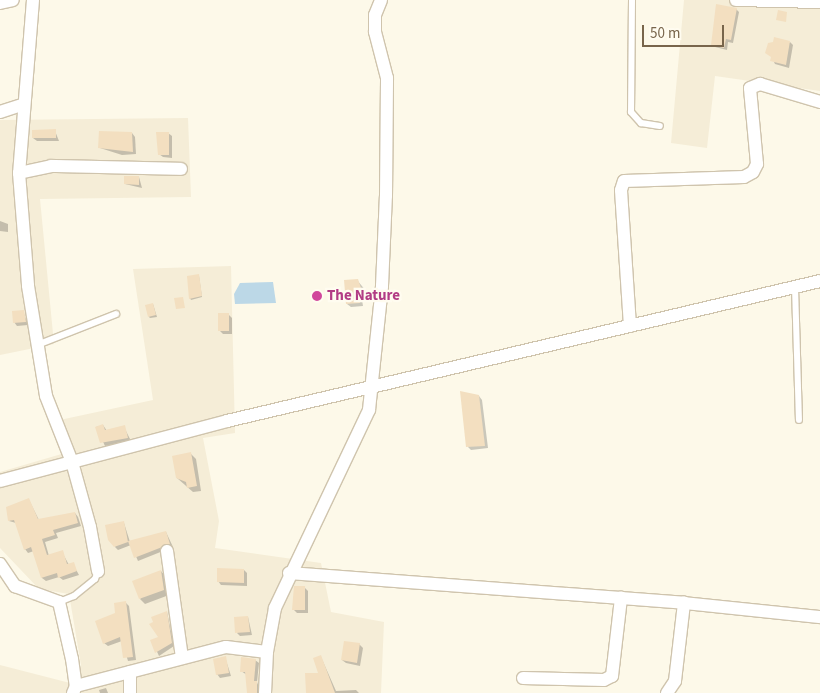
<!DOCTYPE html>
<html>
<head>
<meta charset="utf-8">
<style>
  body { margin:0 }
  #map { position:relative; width:820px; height:693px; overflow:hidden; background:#fdf9e9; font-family:"Source Sans 3",sans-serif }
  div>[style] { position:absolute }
  .residential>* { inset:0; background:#f5edd7 }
  .water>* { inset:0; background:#bcd8e7 }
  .shadow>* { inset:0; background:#0003 }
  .building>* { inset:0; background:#f3dfc0 }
  .roads { filter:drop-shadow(1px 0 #cfc4ad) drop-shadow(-1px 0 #cfc4ad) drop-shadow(0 1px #cfc4ad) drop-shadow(0 -1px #cfc4ad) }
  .lane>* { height:6px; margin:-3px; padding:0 3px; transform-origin:3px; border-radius:3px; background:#fff }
  .street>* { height:12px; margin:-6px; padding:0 6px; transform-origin:6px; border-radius:6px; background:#fff }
  .dots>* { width:14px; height:14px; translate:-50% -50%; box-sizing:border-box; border:2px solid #fffcf0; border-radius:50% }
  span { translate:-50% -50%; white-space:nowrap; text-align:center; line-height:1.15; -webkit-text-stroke:4.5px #fffcf0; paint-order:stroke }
  .hotel-label { font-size:15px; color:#b23c85; font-weight:700 }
  .left { translate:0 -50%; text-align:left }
  .scale { position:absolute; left:642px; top:25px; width:82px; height:22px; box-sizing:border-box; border:2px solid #78654b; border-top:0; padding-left:6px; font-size:15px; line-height:18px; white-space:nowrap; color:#78654b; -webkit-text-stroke:4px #fffcf0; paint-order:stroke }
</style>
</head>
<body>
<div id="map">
  <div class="residential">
    <div style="clip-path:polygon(684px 0,820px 0,820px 91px,715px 76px,707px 148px,671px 143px)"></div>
    <div style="clip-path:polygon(188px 118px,191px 197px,40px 199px,54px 344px,0 355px,0 120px)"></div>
    <div style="clip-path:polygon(231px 266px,235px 433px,203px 438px,219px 521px,215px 548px,321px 563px,331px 612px,384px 622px,381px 693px,0 693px,0 665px,70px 683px,81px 665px,69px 594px,39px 589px,0 548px,0 472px,65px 453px,55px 421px,153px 400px,133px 269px)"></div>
  </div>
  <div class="water">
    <div style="clip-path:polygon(273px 282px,276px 303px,235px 304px,234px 294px,240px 283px)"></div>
  </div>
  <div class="shadow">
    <div style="clip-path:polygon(736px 9px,739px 12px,733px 43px,728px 42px,727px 50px,715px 47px,712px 44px)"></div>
    <div style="clip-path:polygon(790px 42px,793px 45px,789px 68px,775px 64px,772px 58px)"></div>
    <div style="clip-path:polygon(55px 131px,59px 141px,37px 141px,33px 138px)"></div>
    <div style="clip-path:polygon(132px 133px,135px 137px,136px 154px,122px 155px,100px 148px)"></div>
    <div style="clip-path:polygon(168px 133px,172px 136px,172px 158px,163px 157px,159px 154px)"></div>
    <div style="clip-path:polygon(139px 177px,142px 188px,125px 184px)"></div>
    <div style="clip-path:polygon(0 210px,0 221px,8px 224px,8px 232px,0 231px)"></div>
    <div style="clip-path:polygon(199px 276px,202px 297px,191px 300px,190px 298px)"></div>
    <div style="clip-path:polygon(357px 280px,366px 291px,367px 300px,362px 300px,363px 306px,351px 307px,347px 304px)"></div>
    <div style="clip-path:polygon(153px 304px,157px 317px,150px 318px,149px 317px)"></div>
    <div style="clip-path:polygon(23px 311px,28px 325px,17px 326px,14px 322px)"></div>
    <div style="clip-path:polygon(228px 314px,232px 318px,232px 334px,223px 334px,220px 331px)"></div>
    <div style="clip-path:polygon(479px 396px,482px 400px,488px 448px,471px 450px,468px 447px)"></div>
    <div style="clip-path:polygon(103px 425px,107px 431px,124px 427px,131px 441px,105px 446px,96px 427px)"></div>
    <div style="clip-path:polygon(191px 454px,196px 459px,201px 491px,193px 492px,177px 478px)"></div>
    <div style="clip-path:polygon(29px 500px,39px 520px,75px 513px,78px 517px,81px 526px,56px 533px,58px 538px,45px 542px,49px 556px,62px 552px,69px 565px,73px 564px,79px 575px,63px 580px,59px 577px,46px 581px,42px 578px,34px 551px,28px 553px,25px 549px,16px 523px,9px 521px)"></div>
    <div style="clip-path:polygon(124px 523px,130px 542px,166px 532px,173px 547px,138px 561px,131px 545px,118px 550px,115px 547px)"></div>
    <div style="clip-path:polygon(244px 570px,247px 573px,247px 586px,221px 585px,218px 581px)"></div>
    <div style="clip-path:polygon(161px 571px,166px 577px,169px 595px,145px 604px,140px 599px)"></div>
    <div style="clip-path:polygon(305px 588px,308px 591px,308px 613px,297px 613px,293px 609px)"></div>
    <div style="clip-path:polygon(126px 603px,129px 606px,136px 660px,128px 661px,122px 641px,108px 646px,104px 643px,117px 614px)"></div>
    <div style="clip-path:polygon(167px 612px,174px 646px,159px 656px,152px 641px,160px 638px)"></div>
    <div style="clip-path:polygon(248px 617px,252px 635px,240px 636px,237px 633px)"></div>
    <div style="clip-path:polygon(359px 644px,363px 648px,360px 666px,346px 663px,342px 660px)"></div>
    <div style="clip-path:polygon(225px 657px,231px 676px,220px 678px,217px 674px)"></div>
    <div style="clip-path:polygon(321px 657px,336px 691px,356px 690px,359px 693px,307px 693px,320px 674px)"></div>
    <div style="clip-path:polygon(255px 660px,259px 663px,257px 682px,261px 693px,248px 693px,247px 675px,241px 671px)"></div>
    <div style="clip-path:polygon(106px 688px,108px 693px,100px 693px,99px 690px)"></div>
  </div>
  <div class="building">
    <div style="clip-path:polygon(716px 4px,737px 8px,731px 40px,726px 39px,724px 48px,711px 45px)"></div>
    <div style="clip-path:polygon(778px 10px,787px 12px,786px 22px,776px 20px)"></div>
    <div style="clip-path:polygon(774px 37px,790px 41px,786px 65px,770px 61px,771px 57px,765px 53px,768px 43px,773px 42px)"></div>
    <div style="clip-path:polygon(56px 129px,56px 138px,32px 138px,32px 130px)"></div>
    <div style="clip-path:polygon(99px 131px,132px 132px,133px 152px,98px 148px)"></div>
    <div style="clip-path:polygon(156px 132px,169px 132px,169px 155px,158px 155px)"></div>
    <div style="clip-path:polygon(124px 176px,139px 176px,139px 185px,124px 184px)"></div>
    <div style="clip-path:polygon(199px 274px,202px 296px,189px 299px,187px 276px)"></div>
    <div style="clip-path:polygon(358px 279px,364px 297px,359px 297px,360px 303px,346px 304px,344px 280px)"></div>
    <div style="clip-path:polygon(183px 297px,185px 308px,176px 309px,174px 298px)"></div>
    <div style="clip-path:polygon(153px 303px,156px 315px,148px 317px,145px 305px)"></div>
    <div style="clip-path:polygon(24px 310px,26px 322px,13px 323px,12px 311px)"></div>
    <div style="clip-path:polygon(218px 313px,229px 313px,229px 331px,218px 331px)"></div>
    <div style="clip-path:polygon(460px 391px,479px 395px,485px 446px,466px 447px)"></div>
    <div style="clip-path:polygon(103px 424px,105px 430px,125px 425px,128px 438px,100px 443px,95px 427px)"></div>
    <div style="clip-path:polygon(191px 452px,197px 486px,187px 488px,186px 482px,176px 478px,172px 456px)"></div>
    <div style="clip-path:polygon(29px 498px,38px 519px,75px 512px,78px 523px,53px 530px,55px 535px,42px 539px,47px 555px,63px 550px,67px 564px,74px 562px,77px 571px,58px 578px,57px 573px,41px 578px,31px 547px,24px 550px,14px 520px,8px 521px,6px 507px)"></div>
    <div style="clip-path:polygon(124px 521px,128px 542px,114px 547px,108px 540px,105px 525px)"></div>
    <div style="clip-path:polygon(166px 531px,170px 544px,134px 558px,128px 541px)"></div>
    <div style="clip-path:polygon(217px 568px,244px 569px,244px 583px,217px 582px)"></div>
    <div style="clip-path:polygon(161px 570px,164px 590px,139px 599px,132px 581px)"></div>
    <div style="clip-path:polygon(294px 586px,305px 586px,305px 610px,292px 610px)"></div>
    <div style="clip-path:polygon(126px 601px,133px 657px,123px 658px,120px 637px,103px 644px,95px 621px,115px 613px,114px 603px)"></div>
    <div style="clip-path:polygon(167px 611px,172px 643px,155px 653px,150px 640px,158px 637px,149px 624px,153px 622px,151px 617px)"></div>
    <div style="clip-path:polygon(248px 616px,250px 632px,235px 633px,234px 617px)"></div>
    <div style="clip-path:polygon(344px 641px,360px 643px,357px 663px,341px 660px)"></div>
    <div style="clip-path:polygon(321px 655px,335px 693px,306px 693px,305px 673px,318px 673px,313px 658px)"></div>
    <div style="clip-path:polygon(226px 656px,229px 673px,216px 675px,213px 659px)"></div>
    <div style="clip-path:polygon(241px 657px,256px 659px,254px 681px,257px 681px,257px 693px,247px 693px,245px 672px,240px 672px)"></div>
  </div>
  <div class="roads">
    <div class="lane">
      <div style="left:632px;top:0;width:112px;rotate:90.5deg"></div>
      <div style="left:631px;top:112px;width:15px;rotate:48deg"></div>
      <div style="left:641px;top:123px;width:19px;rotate:9deg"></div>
      <div style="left:795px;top:287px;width:133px;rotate:88.3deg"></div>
      <div style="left:37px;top:345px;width:85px;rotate:-21.4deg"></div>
      <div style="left:59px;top:602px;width:16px;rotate:-22deg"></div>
      <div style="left:74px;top:596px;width:27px;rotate:-39deg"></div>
      <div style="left:95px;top:579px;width:9px;rotate:-69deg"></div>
    </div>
    <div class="street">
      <div style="left:33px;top:0;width:174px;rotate:94.6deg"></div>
      <div style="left:19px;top:173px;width:113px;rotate:85.4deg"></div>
      <div style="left:28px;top:286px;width:111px;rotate:80.7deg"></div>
      <div style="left:46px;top:396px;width:71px;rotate:68.5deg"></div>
      <div style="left:72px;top:462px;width:67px;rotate:74.5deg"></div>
      <div style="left:90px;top:527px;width:45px;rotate:79.7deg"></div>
      <div style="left:736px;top:0;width:84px;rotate:1.4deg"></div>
      <div style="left:0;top:3px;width:13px;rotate:-13deg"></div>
      <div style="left:0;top:112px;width:23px;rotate:-18deg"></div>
      <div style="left:19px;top:173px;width:33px;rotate:-12deg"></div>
      <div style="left:51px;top:166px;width:130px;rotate:1.3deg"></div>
      <div style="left:630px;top:326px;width:136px;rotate:-93.8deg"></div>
      <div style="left:621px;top:190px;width:9px;rotate:-72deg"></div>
      <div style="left:624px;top:181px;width:120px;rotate:-1.9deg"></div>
      <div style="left:744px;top:177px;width:10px;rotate:-29deg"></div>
      <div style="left:753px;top:172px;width:9px;rotate:-63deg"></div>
      <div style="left:757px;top:164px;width:76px;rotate:-95.3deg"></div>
      <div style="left:750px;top:88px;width:11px;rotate:-22deg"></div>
      <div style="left:760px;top:84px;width:63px;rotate:16.7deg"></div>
      <div style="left:0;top:481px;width:235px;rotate:-14.8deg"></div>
      <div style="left:227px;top:421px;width:609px;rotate:-13.28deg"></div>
      <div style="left:167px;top:551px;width:108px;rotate:82deg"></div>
      <div style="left:0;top:564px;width:27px;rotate:56deg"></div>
      <div style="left:15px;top:586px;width:47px;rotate:20deg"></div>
      <div style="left:59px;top:602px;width:58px;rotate:77.2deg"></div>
      <div style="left:72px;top:659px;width:27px;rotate:82deg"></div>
      <div style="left:76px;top:686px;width:8px;rotate:113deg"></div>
      <div style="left:289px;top:573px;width:396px;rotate:4.3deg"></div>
      <div style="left:684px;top:603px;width:137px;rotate:5.9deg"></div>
      <div style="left:130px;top:672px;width:21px;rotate:90deg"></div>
      <div style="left:523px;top:678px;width:81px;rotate:1.4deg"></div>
      <div style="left:604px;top:680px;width:9px;rotate:-27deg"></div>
      <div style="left:612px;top:676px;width:79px;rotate:-83.4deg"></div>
      <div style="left:76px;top:686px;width:155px;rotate:-14.6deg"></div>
      <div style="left:226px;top:647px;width:41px;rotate:7deg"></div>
      <div style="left:265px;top:693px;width:41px;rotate:-87.2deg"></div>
      <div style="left:267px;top:652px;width:45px;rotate:-79.7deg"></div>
      <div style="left:275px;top:608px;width:219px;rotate:-64.6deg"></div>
      <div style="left:369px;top:410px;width:125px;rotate:-84deg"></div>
      <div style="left:382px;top:286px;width:90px;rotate:-87.5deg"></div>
      <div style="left:386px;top:196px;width:118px;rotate:-89.5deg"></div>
      <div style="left:387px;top:78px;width:48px;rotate:-104.6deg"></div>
      <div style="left:375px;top:32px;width:17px;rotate:-90deg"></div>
      <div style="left:375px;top:15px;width:16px;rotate:-68deg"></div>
      <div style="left:667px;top:693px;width:14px;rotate:-56deg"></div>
      <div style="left:675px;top:681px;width:79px;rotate:-83.4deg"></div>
    </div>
  </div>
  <div class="dots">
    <div style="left:317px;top:296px;background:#d1479c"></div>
  </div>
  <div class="hotel-label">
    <span class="left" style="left:327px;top:296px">The Nature</span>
  </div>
  <div class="scale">50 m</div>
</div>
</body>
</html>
